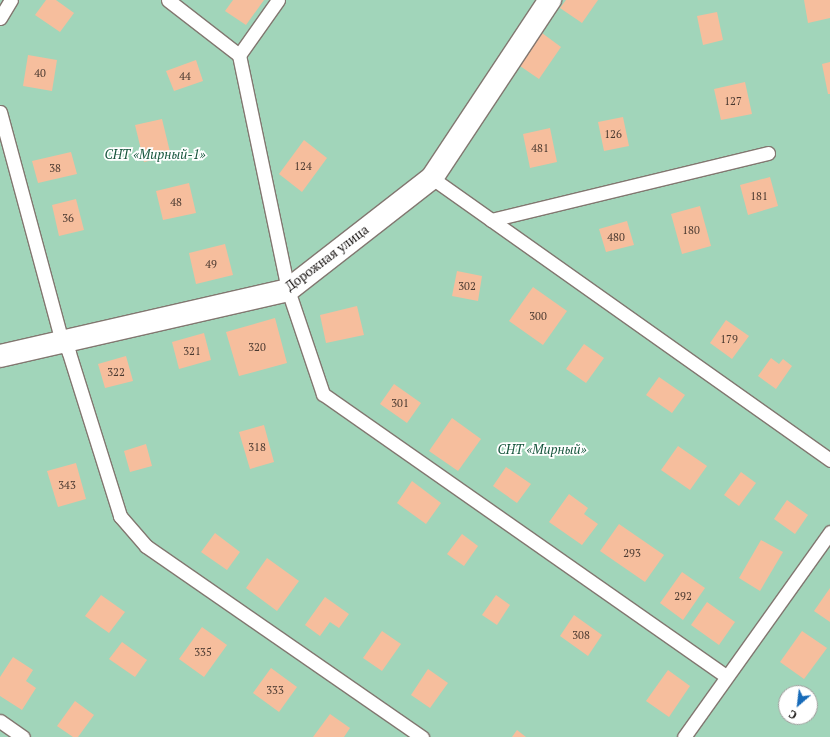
<!DOCTYPE html>
<html>
<head>
<meta charset="utf-8">
<style>
  body { margin:0 }
  #map { position:relative; width:830px; height:737px; overflow:hidden; background:#fef9f5; font-family:"PT Serif",serif }
  div>[style] { position:absolute }
  .green>* { inset:0; background:#a1d5ba }
  .building>* { inset:0; background:#f6be9d }
  .roads { filter:drop-shadow(1px 0 #827770) drop-shadow(-1px 0 #827770) drop-shadow(0 1px #827770) drop-shadow(0 -1px #827770) }
  .service>* { height:13px; margin:-6.5px; padding:0 6.5px; transform-origin:6.5px; border-radius:6.5px; background:#fff }
  .minor>* { height:22px; margin:-11px; padding:0 11px; transform-origin:11px; border-radius:11px; background:#fff }
  span { translate:-50% -50%; white-space:nowrap; text-align:center; line-height:1.15; -webkit-text-stroke:3.5px #fff; paint-order:stroke }
  .number-label { font-size:11px; color:#4a3930 }
  .number-label span { -webkit-text-stroke-width:0 }
  .park-label { font-size:13px; color:#17563d; font-style:italic }
  .street-label { font-size:13px; color:#110d0b }
  .north { position:absolute; left:778px; top:685px; width:40px; height:40px; box-sizing:border-box; background:#fff; border:1px solid #a09e9d; border-radius:50%; rotate:208deg; font-size:11px; font-weight:700; line-height:16px; text-align:center; color:#110d0b }
  .north::after { content:''; display:block; margin:auto; width:14px; height:18px; background:#176bb9; clip-path:polygon(50% 0,100% 100%,50% 72%,0 100%) }
</style>
</head>
<body>
<div id="map">
  <div class="green">
    <div style="clip-path:polygon(evenodd,0 0,830px 0,830px 737px,0 737px,0 0,786px 693px,810px 693px,810px 717px,786px 717px,786px 693px)"></div>
  </div>
  <div class="building">
    <div style="clip-path:polygon(46px 0,56px 0,74px 13px,60px 32px,35px 15px)"></div>
    <div style="clip-path:polygon(233px 0,264px 0,246px 25px,225px 11px)"></div>
    <div style="clip-path:polygon(566px 0,598px 0,582px 23px,560px 8px)"></div>
    <div style="clip-path:polygon(804px 0,830px 0,830px 18px,808px 23px)"></div>
    <div style="clip-path:polygon(717px 12px,723px 40px,703px 45px,697px 16px)"></div>
    <div style="clip-path:polygon(542px 33px,561px 47px,539px 79px,520px 66px)"></div>
    <div style="clip-path:polygon(28px 55px,57px 60px,52px 91px,23px 86px)"></div>
    <div style="clip-path:polygon(196px 60px,203px 81px,174px 91px,166px 71px)"></div>
    <div style="clip-path:polygon(830px 62px,830px 94px,828px 94px,822px 64px)"></div>
    <div style="clip-path:polygon(745px 82px,752px 114px,721px 120px,714px 89px)"></div>
    <div style="clip-path:polygon(623px 117px,629px 146px,604px 151px,598px 122px)"></div>
    <div style="clip-path:polygon(162px 119px,171px 156px,144px 162px,135px 125px)"></div>
    <div style="clip-path:polygon(550px 128px,557px 162px,530px 168px,523px 134px)"></div>
    <div style="clip-path:polygon(304px 140px,327px 158px,302px 192px,279px 174px)"></div>
    <div style="clip-path:polygon(71px 152px,77px 174px,38px 183px,32px 161px)"></div>
    <div style="clip-path:polygon(770px 177px,778px 206px,748px 215px,740px 185px)"></div>
    <div style="clip-path:polygon(189px 183px,196px 213px,163px 220px,156px 191px)"></div>
    <div style="clip-path:polygon(76px 199px,84px 230px,59px 236px,52px 205px)"></div>
    <div style="clip-path:polygon(700px 206px,711px 246px,682px 254px,671px 214px)"></div>
    <div style="clip-path:polygon(627px 221px,634px 245px,606px 252px,599px 229px)"></div>
    <div style="clip-path:polygon(225px 244px,233px 275px,196px 284px,189px 253px)"></div>
    <div style="clip-path:polygon(457px 271px,482px 276px,478px 301px,452px 296px)"></div>
    <div style="clip-path:polygon(533px 287px,567px 311px,543px 345px,509px 321px)"></div>
    <div style="clip-path:polygon(357px 306px,364px 335px,326px 343px,320px 315px)"></div>
    <div style="clip-path:polygon(275px 318px,287px 363px,239px 376px,226px 332px)"></div>
    <div style="clip-path:polygon(726px 320px,749px 336px,732px 359px,710px 343px)"></div>
    <div style="clip-path:polygon(204px 333px,211px 360px,179px 369px,172px 342px)"></div>
    <div style="clip-path:polygon(584px 344px,604px 358px,586px 383px,566px 369px)"></div>
    <div style="clip-path:polygon(126px 356px,133px 381px,105px 388px,98px 364px)"></div>
    <div style="clip-path:polygon(771px 358px,779px 364px,783px 359px,792px 366px,776px 389px,758px 376px)"></div>
    <div style="clip-path:polygon(659px 377px,685px 395px,672px 413px,646px 395px)"></div>
    <div style="clip-path:polygon(394px 384px,421px 403px,407px 423px,380px 404px)"></div>
    <div style="clip-path:polygon(452px 418px,481px 439px,458px 471px,429px 451px)"></div>
    <div style="clip-path:polygon(264px 425px,274px 462px,250px 469px,239px 432px)"></div>
    <div style="clip-path:polygon(146px 444px,152px 466px,130px 472px,124px 451px)"></div>
    <div style="clip-path:polygon(678px 446px,707px 466px,690px 490px,661px 470px)"></div>
    <div style="clip-path:polygon(76px 463px,86px 499px,58px 507px,47px 471px)"></div>
    <div style="clip-path:polygon(506px 467px,531px 484px,517px 503px,493px 486px)"></div>
    <div style="clip-path:polygon(741px 472px,756px 483px,739px 506px,724px 495px)"></div>
    <div style="clip-path:polygon(412px 481px,441px 503px,426px 524px,397px 503px)"></div>
    <div style="clip-path:polygon(569px 494px,588px 508px,584px 514px,598px 524px,582px 545px,549px 522px)"></div>
    <div style="clip-path:polygon(787px 500px,808px 515px,795px 534px,774px 519px)"></div>
    <div style="clip-path:polygon(619px 524px,664px 555px,645px 582px,600px 551px)"></div>
    <div style="clip-path:polygon(215px 533px,240px 552px,227px 570px,201px 552px)"></div>
    <div style="clip-path:polygon(462px 534px,478px 546px,464px 566px,447px 554px)"></div>
    <div style="clip-path:polygon(761px 540px,783px 552px,760px 591px,739px 578px)"></div>
    <div style="clip-path:polygon(267px 558px,299px 581px,277px 611px,246px 588px)"></div>
    <div style="clip-path:polygon(682px 572px,705px 588px,683px 620px,660px 603px)"></div>
    <div style="clip-path:polygon(830px 588px,830px 622px,814px 611px)"></div>
    <div style="clip-path:polygon(101px 595px,125px 612px,109px 633px,85px 616px)"></div>
    <div style="clip-path:polygon(496px 595px,510px 605px,497px 625px,482px 615px)"></div>
    <div style="clip-path:polygon(325px 597px,349px 614px,339px 628px,330px 622px,320px 636px,305px 625px)"></div>
    <div style="clip-path:polygon(707px 602px,735px 622px,719px 645px,691px 625px)"></div>
    <div style="clip-path:polygon(574px 615px,602px 635px,588px 656px,560px 636px)"></div>
    <div style="clip-path:polygon(202px 627px,227px 645px,204px 677px,179px 659px)"></div>
    <div style="clip-path:polygon(382px 631px,401px 644px,382px 671px,363px 658px)"></div>
    <div style="clip-path:polygon(802px 631px,827px 648px,804px 679px,780px 662px)"></div>
    <div style="clip-path:polygon(122px 642px,147px 660px,135px 677px,109px 659px)"></div>
    <div style="clip-path:polygon(13px 657px,33px 670px,26px 681px,36px 688px,22px 710px,0 696px,0 677px)"></div>
    <div style="clip-path:polygon(271px 668px,297px 687px,279px 712px,253px 693px)"></div>
    <div style="clip-path:polygon(428px 669px,448px 683px,430px 708px,411px 695px)"></div>
    <div style="clip-path:polygon(668px 670px,690px 686px,669px 717px,646px 701px)"></div>
    <div style="clip-path:polygon(75px 701px,94px 715px,78px 737px,73px 737px,57px 726px)"></div>
    <div style="clip-path:polygon(330px 714px,350px 728px,344px 737px,313px 737px)"></div>
    <div style="clip-path:polygon(517px 730px,526px 737px,512px 737px)"></div>
  </div>
  <div class="roads">
    <div class="service">
      <div style="left:168px;top:0;width:90px;rotate:37.8deg"></div>
      <div style="left:278px;top:0;width:67px;rotate:125.3deg"></div>
      <div style="left:239px;top:55px;width:240px;rotate:78.2deg"></div>
      <div style="left:288px;top:290px;width:110px;rotate:71.4deg"></div>
      <div style="left:323px;top:394px;width:492px;rotate:35deg"></div>
      <div style="left:0;top:18px;width:21px;rotate:-59deg"></div>
      <div style="left:0;top:112px;width:231px;rotate:74.9deg"></div>
      <div style="left:60px;top:335px;width:20px;rotate:63deg"></div>
      <div style="left:69px;top:353px;width:171px;rotate:72.6deg"></div>
      <div style="left:120px;top:516px;width:40px;rotate:49deg"></div>
      <div style="left:146px;top:546px;width:336px;rotate:34.7deg"></div>
      <div style="left:432px;top:178px;width:488px;rotate:35.3deg"></div>
      <div style="left:491px;top:220px;width:285px;rotate:-13.6deg"></div>
      <div style="left:0;top:721px;width:28px;rotate:35deg"></div>
      <div style="left:684px;top:737px;width:252px;rotate:-54.5deg"></div>
    </div>
    <div class="minor">
      <div style="left:0;top:356px;width:295px;rotate:-12.9deg"></div>
      <div style="left:288px;top:290px;width:182px;rotate:-37.9deg"></div>
      <div style="left:432px;top:178px;width:214px;rotate:-56.5deg"></div>
    </div>
  </div>
  <div class="number-label">
    <span style="left:40px;top:73px">40</span>
    <span style="left:185px;top:76px">44</span>
    <span style="left:733px;top:101px">127</span>
    <span style="left:613px;top:134px">126</span>
    <span style="left:540px;top:148px">481</span>
    <span style="left:303px;top:166px">124</span>
    <span style="left:55px;top:168px">38</span>
    <span style="left:759px;top:196px">181</span>
    <span style="left:176px;top:202px">48</span>
    <span style="left:68px;top:218px">36</span>
    <span style="left:691px;top:230px">180</span>
    <span style="left:616px;top:237px">480</span>
    <span style="left:211px;top:264px">49</span>
    <span style="left:467px;top:286px">302</span>
    <span style="left:538px;top:316px">300</span>
    <span style="left:729px;top:339px">179</span>
    <span style="left:257px;top:347px">320</span>
    <span style="left:192px;top:351px">321</span>
    <span style="left:116px;top:372px">322</span>
    <span style="left:400px;top:403px">301</span>
    <span style="left:257px;top:447px">318</span>
    <span style="left:67px;top:485px">343</span>
    <span style="left:632px;top:553px">293</span>
    <span style="left:683px;top:596px">292</span>
    <span style="left:581px;top:635px">308</span>
    <span style="left:203px;top:652px">335</span>
    <span style="left:275px;top:690px">333</span>
  </div>
  <div class="park-label">
    <span style="left:155px;top:154px">СНТ «Мирный-1»</span>
    <span style="left:542px;top:449px">СНТ «Мирный»</span>
  </div>
  <div class="street-label">
    <span style="left:327px;top:258px;rotate:-37deg">Дорожная улица</span>
  </div>
  <div class="north">С</div>
</div>
</body>
</html>
